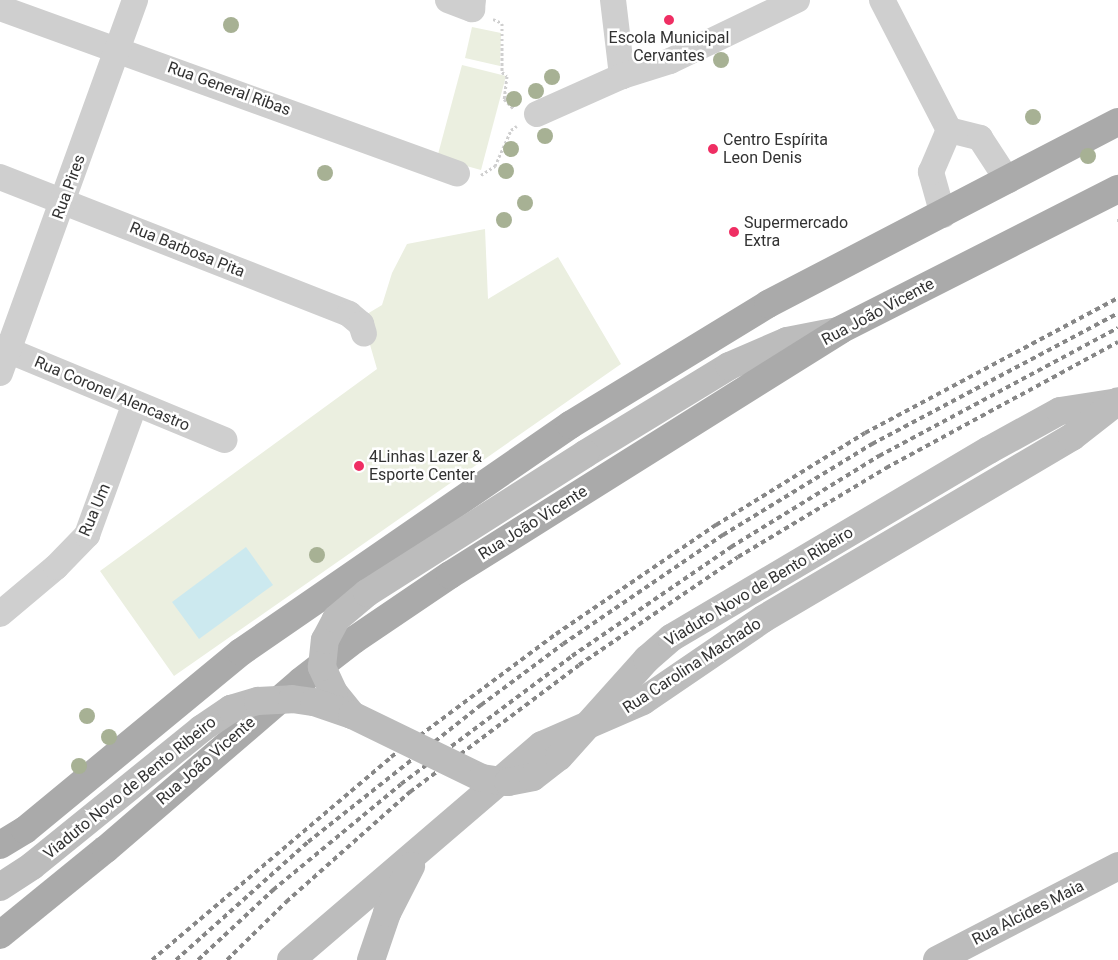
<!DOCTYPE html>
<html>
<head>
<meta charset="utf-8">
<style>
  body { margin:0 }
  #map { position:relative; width:1118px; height:960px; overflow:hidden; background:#fff; font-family:Roboto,sans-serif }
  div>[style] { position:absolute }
  .green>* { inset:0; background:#ebefe0 }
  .water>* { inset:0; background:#cce9ef }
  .path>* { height:3px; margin-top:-1.5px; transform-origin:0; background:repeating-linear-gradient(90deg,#cfcfcf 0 2.5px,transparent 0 5px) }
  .minor>* { height:26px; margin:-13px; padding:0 13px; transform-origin:13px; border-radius:13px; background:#cfcfcf }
  .secondary>* { height:28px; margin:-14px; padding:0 14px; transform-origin:14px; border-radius:14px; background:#bcbcbc }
  .primary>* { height:28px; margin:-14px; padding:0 14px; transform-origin:14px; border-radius:14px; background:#aaa }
  .rail>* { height:4px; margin-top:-2px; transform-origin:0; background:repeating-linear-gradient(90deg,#878787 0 5px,transparent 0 9px) }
  .secondary-bridge>* { height:28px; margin:-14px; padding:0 14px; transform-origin:14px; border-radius:14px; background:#bcbcbc }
  .trees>* { width:16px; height:16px; margin:-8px; border-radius:50%; background:#a7b194 }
  .dots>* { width:14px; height:14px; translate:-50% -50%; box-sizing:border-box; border:2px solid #fff; border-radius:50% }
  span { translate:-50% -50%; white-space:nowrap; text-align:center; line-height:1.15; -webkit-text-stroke:5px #fff; paint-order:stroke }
  .poi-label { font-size:16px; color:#323232 }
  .left { translate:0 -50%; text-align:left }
  .street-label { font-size:16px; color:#323232 }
</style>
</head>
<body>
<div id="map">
  <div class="green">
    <div style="clip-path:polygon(472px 27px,501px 33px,500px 66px,465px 58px)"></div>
    <div style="clip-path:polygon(462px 65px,506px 76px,481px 170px,437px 158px)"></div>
    <div style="clip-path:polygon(485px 229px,488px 299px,558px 257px,621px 364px,174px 676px,100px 571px,377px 369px,362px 317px,382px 305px,392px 273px,407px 244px)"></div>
  </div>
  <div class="water">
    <div style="clip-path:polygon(246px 547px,273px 585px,199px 639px,172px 602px)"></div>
  </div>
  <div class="path">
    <div style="left:493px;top:19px;width:10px;rotate:24deg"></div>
    <div style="left:502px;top:23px;width:49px;rotate:90deg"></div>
    <div style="left:502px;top:72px;width:6px;rotate:39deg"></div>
    <div style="left:507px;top:76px;width:23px;rotate:97deg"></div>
    <div style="left:504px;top:99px;width:14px;rotate:45deg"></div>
    <div style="left:481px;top:175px;width:17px;rotate:-33deg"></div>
    <div style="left:495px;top:166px;width:39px;rotate:-66deg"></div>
    <div style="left:511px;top:130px;width:7px;rotate:-34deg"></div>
    <div style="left:1117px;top:220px;width:1px"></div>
  </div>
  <div class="minor">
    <div style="left:448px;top:0;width:26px;rotate:21deg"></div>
    <div style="left:472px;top:9px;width:9px;rotate:-84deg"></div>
    <div style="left:613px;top:0;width:77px;rotate:83.2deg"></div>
    <div style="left:882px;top:0;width:146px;rotate:62.7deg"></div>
    <div style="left:0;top:8px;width:486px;rotate:19.9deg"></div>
    <div style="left:537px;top:114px;width:93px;rotate:-24.1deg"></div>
    <div style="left:622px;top:76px;width:50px;rotate:-17.4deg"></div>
    <div style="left:670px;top:61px;width:141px;rotate:-25.7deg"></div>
    <div style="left:949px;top:130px;width:32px;rotate:14deg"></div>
    <div style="left:980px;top:138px;width:51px;rotate:56.9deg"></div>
    <div style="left:0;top:177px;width:375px;rotate:21.4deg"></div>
    <div style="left:349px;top:314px;width:16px;rotate:40deg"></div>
    <div style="left:361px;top:324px;width:10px;rotate:73deg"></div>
    <div style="left:943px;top:215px;width:45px;rotate:-105.6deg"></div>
    <div style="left:931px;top:172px;width:46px;rotate:-66.8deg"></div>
    <div style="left:0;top:347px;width:243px;rotate:22.5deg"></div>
    <div style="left:0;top:373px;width:397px;rotate:-70.1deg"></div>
    <div style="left:0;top:614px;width:73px;rotate:-40deg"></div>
    <div style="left:56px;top:567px;width:45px;rotate:-45.9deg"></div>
    <div style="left:87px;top:535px;width:140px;rotate:-70deg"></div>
  </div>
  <div class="secondary">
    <div style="left:989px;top:450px;width:81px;rotate:-28.8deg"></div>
    <div style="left:1060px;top:411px;width:54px;rotate:-8.6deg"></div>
    <div style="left:585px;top:454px;width:169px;rotate:-31.4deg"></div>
    <div style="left:729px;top:366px;width:63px;rotate:-23.3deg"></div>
    <div style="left:787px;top:341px;width:52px;rotate:-11.1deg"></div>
    <div style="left:291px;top:960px;width:330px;rotate:-40.6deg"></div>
    <div style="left:542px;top:745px;width:110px;rotate:-23.5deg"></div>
    <div style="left:643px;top:701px;width:145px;rotate:-34.3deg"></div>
    <div style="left:763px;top:619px;width:359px;rotate:-30.5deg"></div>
    <div style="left:1072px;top:437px;width:58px;rotate:-38deg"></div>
    <div style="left:371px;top:960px;width:50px;rotate:-71.2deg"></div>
    <div style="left:387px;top:913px;width:53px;rotate:-62.9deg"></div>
    <div style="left:937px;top:960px;width:204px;rotate:-27.4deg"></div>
  </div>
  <div class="primary">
    <div style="left:0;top:845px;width:29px;rotate:-31deg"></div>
    <div style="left:25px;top:830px;width:280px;rotate:-39.5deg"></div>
    <div style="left:241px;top:652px;width:400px;rotate:-34.6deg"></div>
    <div style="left:570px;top:425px;width:232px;rotate:-31.4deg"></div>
    <div style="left:768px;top:304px;width:394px;rotate:-27.5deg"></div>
    <div style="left:0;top:935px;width:136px;rotate:-39.1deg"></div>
    <div style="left:106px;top:849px;width:257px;rotate:-40.7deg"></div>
    <div style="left:301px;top:681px;width:67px;rotate:-37.7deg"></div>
    <div style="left:354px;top:640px;width:116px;rotate:-34.1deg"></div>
    <div style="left:450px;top:575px;width:461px;rotate:-32.1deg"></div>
    <div style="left:840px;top:330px;width:312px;rotate:-26.9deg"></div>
  </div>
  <div class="rail">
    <div style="left:152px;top:960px;width:314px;rotate:-40.3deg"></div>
    <div style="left:391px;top:757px;width:206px;rotate:-36.7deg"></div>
    <div style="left:556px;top:634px;width:194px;rotate:-34.3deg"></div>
    <div style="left:716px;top:525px;width:175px;rotate:-31.7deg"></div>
    <div style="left:865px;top:433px;width:287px;rotate:-28.1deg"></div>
    <div style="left:176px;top:960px;width:177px;rotate:-41.8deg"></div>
    <div style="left:308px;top:842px;width:221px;rotate:-38.4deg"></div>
    <div style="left:481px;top:705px;width:102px;rotate:-36.6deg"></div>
    <div style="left:563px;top:644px;width:194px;rotate:-34.3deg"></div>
    <div style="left:723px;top:535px;width:175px;rotate:-31.4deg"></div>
    <div style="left:872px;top:444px;width:279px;rotate:-28deg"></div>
    <div style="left:198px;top:960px;width:103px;rotate:-43deg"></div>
    <div style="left:273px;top:890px;width:166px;rotate:-39.6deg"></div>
    <div style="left:401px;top:784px;width:214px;rotate:-36.8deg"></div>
    <div style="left:572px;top:656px;width:193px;rotate:-34.4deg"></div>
    <div style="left:731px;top:547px;width:174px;rotate:-31.6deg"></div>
    <div style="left:879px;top:456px;width:271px;rotate:-28.2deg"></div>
    <div style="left:227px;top:960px;width:83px;rotate:-44.5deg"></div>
    <div style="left:286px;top:902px;width:166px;rotate:-41.6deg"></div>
    <div style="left:410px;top:792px;width:211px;rotate:-36.9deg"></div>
    <div style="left:579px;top:665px;width:192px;rotate:-34.2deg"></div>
    <div style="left:738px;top:557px;width:173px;rotate:-31deg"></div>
    <div style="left:886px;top:468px;width:264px;rotate:-28.5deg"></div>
  </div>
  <div class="secondary-bridge">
    <div style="left:352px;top:715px;width:28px;rotate:-129deg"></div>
    <div style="left:334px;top:693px;width:29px;rotate:-115deg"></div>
    <div style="left:322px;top:667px;width:27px;rotate:-84deg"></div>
    <div style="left:325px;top:640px;width:24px;rotate:-62deg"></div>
    <div style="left:336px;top:619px;width:40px;rotate:-40deg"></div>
    <div style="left:367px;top:593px;width:259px;rotate:-32.5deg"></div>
    <div style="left:0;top:887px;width:38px;rotate:-33deg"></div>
    <div style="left:32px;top:866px;width:218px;rotate:-39deg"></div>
    <div style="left:201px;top:729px;width:36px;rotate:-34deg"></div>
    <div style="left:231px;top:709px;width:28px;rotate:-17deg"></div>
    <div style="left:258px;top:701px;width:34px;rotate:-3deg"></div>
    <div style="left:292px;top:699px;width:22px;rotate:8deg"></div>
    <div style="left:314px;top:702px;width:40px;rotate:18.9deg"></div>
    <div style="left:352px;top:715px;width:144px;rotate:25.9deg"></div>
    <div style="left:482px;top:778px;width:26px;rotate:9deg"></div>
    <div style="left:508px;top:782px;width:25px;rotate:-11deg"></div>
    <div style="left:533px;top:777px;width:33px;rotate:-38deg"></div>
    <div style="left:559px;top:757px;width:132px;rotate:-48.1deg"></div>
    <div style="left:647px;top:659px;width:32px;rotate:-41deg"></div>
    <div style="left:671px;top:638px;width:369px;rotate:-30.6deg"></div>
  </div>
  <div class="trees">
    <div style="left:231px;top:25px"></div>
    <div style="left:721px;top:60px"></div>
    <div style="left:552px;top:77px"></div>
    <div style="left:536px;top:91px"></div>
    <div style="left:514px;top:99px"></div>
    <div style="left:1033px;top:117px"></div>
    <div style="left:545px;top:136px"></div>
    <div style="left:511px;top:149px"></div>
    <div style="left:1088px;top:156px"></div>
    <div style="left:506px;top:171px"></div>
    <div style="left:325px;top:173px"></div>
    <div style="left:525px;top:203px"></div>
    <div style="left:504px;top:220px"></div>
    <div style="left:317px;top:555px"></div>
    <div style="left:87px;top:716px"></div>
    <div style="left:109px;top:737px"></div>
    <div style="left:79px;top:766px"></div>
  </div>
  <div class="dots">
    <div style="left:669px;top:20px;background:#ef2e63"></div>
    <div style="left:713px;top:149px;background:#ef2e63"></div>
    <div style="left:734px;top:232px;background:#ef2e63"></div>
    <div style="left:359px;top:466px;background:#ef2e63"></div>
  </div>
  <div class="poi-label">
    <span style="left:669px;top:47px">Escola Municipal<br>Cervantes</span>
    <span class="left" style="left:723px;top:149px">Centro Espírita<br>Leon Denis</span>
    <span class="left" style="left:744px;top:232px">Supermercado<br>Extra</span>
    <span class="left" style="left:369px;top:466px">4Linhas Lazer &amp;<br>Esporte Center</span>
  </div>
  <div class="street-label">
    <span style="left:229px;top:89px;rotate:20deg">Rua General Ribas</span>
    <span style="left:69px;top:187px;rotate:-70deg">Rua Pires</span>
    <span style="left:187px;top:250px;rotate:22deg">Rua Barbosa Pita</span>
    <span style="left:878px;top:312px;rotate:-28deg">Rua João Vicente</span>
    <span style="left:112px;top:394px;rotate:23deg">Rua Coronel Alencastro</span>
    <span style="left:95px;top:510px;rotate:-67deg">Rua Um</span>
    <span style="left:533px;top:523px;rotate:-32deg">Rua João Vicente</span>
    <span style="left:759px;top:587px;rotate:-31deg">Viaduto Novo de Bento Ribeiro</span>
    <span style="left:692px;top:666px;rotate:-33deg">Rua Carolina Machado</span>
    <span style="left:206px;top:761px;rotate:-41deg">Rua João Vicente</span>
    <span style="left:130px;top:788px;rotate:-39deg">Viaduto Novo de Bento Ribeiro</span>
    <span style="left:1028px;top:913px;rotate:-27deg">Rua Alcides Maia</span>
  </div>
</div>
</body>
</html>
